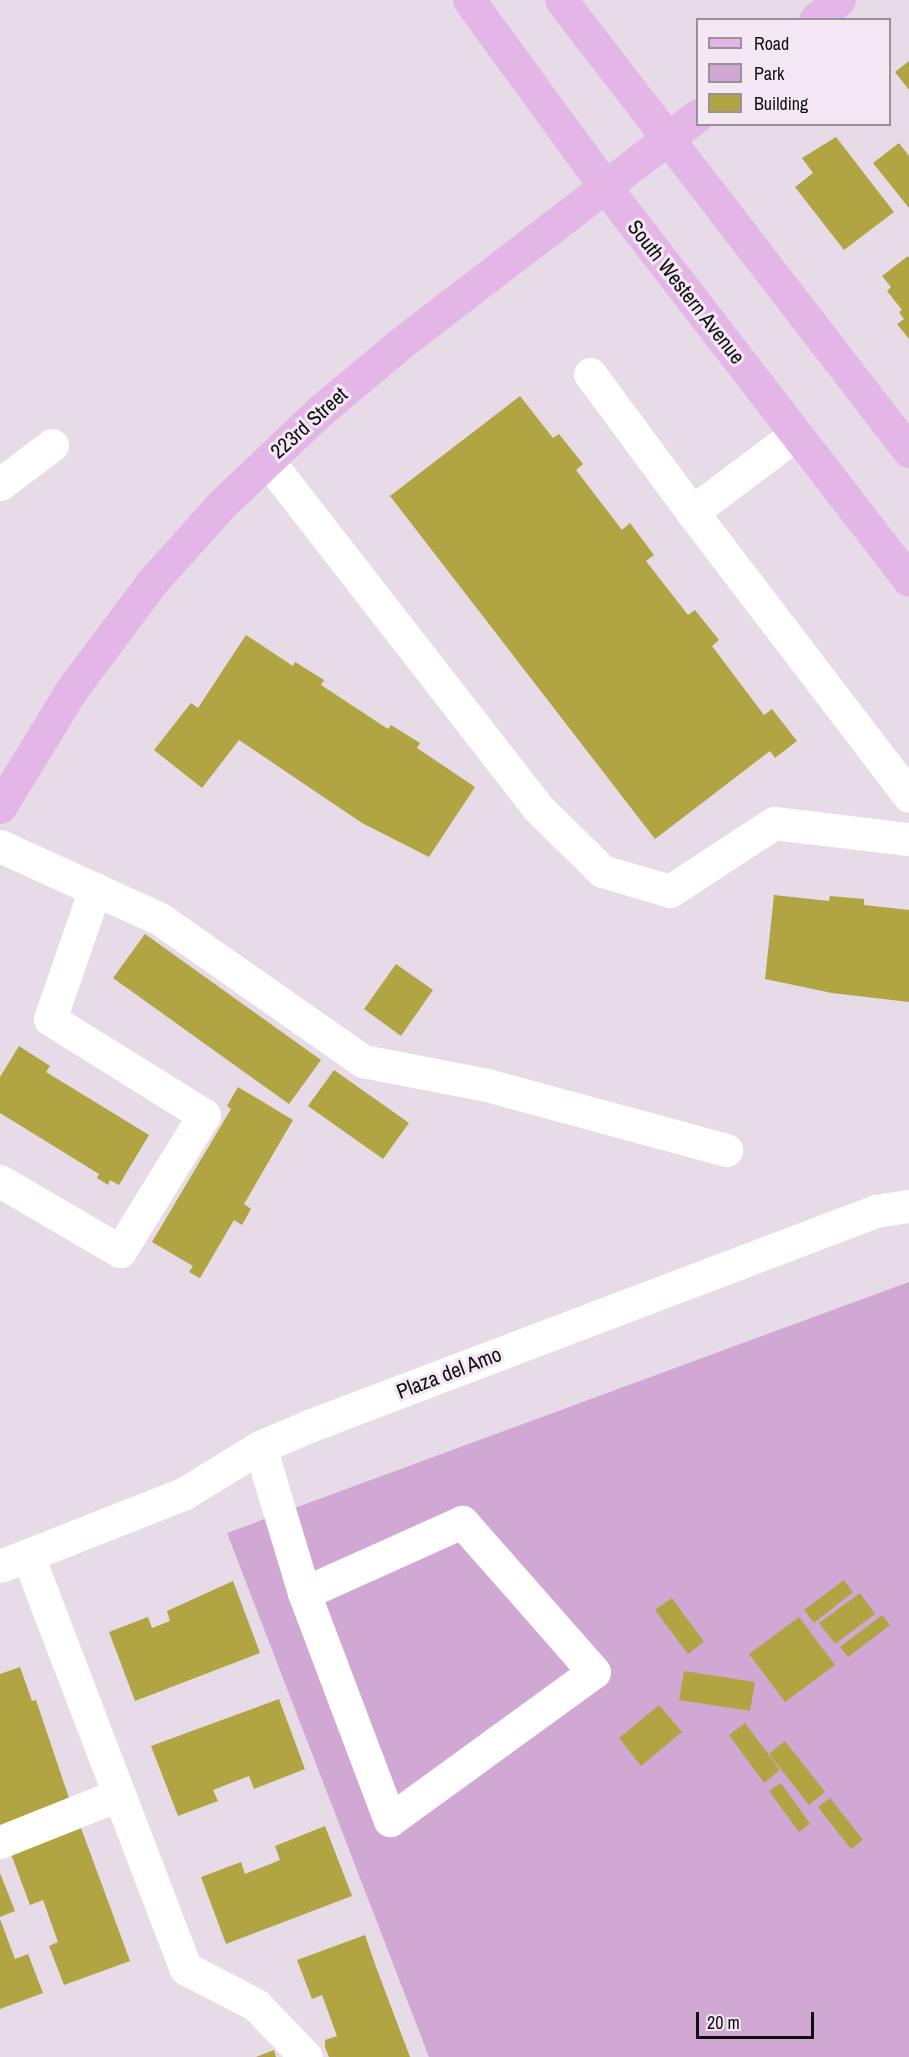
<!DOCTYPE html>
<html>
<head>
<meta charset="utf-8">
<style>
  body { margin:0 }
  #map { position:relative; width:909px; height:2057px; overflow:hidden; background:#e6dbe6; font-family:"Archivo Narrow",sans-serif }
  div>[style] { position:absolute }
  .green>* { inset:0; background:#d1a8d4 }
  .building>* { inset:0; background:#b1a543 }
  .minor>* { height:33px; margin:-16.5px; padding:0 16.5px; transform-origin:16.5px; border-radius:16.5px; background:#fff }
  .major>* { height:33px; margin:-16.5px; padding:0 16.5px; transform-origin:16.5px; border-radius:16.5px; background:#e3b6e7 }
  span { translate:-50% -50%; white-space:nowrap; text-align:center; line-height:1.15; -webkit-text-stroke:6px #f3e8f4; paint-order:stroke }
  .street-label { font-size:21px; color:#120f13 }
  .legend { position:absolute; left:696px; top:18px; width:195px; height:108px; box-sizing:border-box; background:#f3e8f4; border:2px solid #99919a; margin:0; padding:8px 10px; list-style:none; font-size:18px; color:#120f13 }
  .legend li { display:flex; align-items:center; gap:12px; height:30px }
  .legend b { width:30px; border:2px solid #99919a }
  .scale { position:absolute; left:696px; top:2012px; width:118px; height:27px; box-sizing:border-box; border:3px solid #120f13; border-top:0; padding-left:8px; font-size:18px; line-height:21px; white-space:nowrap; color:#120f13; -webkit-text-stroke:4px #f3e8f4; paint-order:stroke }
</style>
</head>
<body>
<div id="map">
  <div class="green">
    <div style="clip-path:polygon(909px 1282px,909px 2057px,429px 2057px,227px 1533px)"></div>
  </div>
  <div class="building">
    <div style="clip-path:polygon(909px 61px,909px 90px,895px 72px)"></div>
    <div style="clip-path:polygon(836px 137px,894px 212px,844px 250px,795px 187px,813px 173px,802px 158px)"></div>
    <div style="clip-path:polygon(899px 143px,909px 156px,909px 208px,873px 163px)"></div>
    <div style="clip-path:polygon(908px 256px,909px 258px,909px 339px,897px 324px,904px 319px,899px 312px,902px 310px,887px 291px,891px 287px,882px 276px)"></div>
    <div style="clip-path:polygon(520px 396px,553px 438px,559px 434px,583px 464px,576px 470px,622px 530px,630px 523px,654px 555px,646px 561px,688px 615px,695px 610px,719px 640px,712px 646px,764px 715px,772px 709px,797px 741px,775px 758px,770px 751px,655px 839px,390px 496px)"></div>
    <div style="clip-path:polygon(246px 635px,293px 666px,295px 662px,324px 680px,321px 685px,388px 729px,391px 725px,420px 743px,417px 748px,475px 787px,429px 857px,362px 823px,239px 740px,202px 788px,154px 750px,191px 703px,198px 708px)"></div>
    <div style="clip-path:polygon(774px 895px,829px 901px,830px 896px,864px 899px,864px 905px,909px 910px,909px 1002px,832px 993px,765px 979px)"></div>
    <div style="clip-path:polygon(145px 934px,321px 1060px,289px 1104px,113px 978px)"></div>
    <div style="clip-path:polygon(396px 964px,433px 990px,401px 1036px,364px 1009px)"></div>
    <div style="clip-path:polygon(19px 1046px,50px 1066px,46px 1072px,149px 1135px,119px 1185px,110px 1180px,108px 1185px,97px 1178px,99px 1174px,0 1113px,0 1077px)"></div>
    <div style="clip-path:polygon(334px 1070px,409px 1123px,383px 1159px,308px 1106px)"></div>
    <div style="clip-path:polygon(238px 1087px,293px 1120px,244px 1204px,251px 1209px,242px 1225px,234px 1220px,200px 1278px,189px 1272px,193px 1266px,152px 1242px,231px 1109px,227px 1106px)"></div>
    <div style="clip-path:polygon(844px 1580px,853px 1592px,814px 1623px,804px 1610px)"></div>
    <div style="clip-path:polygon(233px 1581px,260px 1653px,135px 1701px,109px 1632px,148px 1617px,152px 1628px,170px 1621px,167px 1611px)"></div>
    <div style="clip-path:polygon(860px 1593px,875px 1614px,835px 1644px,819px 1623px)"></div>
    <div style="clip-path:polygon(672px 1598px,704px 1642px,688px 1654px,655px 1610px)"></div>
    <div style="clip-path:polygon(882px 1615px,890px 1625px,848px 1657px,840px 1647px)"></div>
    <div style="clip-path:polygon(799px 1617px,835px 1665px,785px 1702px,749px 1654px)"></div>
    <div style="clip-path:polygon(20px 1667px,32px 1701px,36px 1700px,70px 1801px,0 1827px,0 1674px)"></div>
    <div style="clip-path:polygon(684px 1671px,755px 1682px,750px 1711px,679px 1700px)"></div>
    <div style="clip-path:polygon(279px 1699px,305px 1769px,254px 1789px,249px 1776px,213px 1790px,218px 1801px,178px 1816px,151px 1746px)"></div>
    <div style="clip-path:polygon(659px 1705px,682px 1732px,641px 1766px,619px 1738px)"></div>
    <div style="clip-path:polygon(745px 1723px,780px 1770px,764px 1783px,729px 1735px)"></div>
    <div style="clip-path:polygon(785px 1741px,825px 1792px,809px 1805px,769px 1754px)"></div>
    <div style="clip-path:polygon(781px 1783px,810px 1824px,799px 1832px,769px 1791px)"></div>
    <div style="clip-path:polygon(830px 1798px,863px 1840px,851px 1849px,818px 1807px)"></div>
    <div style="clip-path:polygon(325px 1826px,352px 1896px,226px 1944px,201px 1877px,241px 1862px,245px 1874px,280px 1860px,275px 1846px)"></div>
    <div style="clip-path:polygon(81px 1828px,130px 1961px,64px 1985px,49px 1946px,58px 1942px,43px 1900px,30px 1905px,11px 1854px)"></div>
    <div style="clip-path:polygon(0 1873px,15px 1911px,0 1917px)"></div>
    <div style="clip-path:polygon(0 1919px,15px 1959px,28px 1954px,43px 1993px,0 2009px)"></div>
    <div style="clip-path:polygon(365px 1935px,376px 1967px,410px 2057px,329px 2057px,325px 2047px,325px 2040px,337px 2036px,322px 1995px,312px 1999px,297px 1960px)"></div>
    <div style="clip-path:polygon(274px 2050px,276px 2057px,256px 2057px)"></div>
  </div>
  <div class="minor">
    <div style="left:590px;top:374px;width:172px;rotate:53.5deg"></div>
    <div style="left:796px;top:434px;width:130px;rotate:143.1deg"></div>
    <div style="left:692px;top:512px;width:357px;rotate:52.6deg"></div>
    <div style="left:268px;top:461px;width:440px;rotate:52.1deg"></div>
    <div style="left:538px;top:808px;width:90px;rotate:44.5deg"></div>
    <div style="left:602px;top:871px;width:71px;rotate:16.4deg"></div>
    <div style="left:670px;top:891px;width:124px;rotate:-33.2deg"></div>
    <div style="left:774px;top:823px;width:136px;rotate:6.8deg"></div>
    <div style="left:0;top:484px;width:65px;rotate:-36.9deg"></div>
    <div style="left:0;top:846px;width:176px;rotate:24.5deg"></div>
    <div style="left:160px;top:919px;width:248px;rotate:35deg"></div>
    <div style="left:363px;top:1061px;width:126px;rotate:11deg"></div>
    <div style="left:487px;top:1085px;width:248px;rotate:15.2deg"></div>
    <div style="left:0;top:1181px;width:139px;rotate:30.3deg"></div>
    <div style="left:120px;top:1251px;width:160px;rotate:-58.3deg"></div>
    <div style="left:204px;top:1115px;width:181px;rotate:-148.1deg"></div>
    <div style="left:50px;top:1019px;width:138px;rotate:-70.9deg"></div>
    <div style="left:260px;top:1447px;width:152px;rotate:73.2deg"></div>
    <div style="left:304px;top:1593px;width:243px;rotate:69.3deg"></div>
    <div style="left:390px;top:1820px;width:252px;rotate:-36deg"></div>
    <div style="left:594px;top:1672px;width:200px;rotate:-131.3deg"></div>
    <div style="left:462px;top:1522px;width:173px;rotate:155.8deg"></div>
    <div style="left:28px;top:1556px;width:441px;rotate:69.1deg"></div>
    <div style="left:185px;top:1968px;width:80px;rotate:27.5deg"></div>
    <div style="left:256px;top:2005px;width:72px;rotate:46.1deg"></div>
    <div style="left:0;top:1566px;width:197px;rotate:-21.5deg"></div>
    <div style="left:183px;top:1494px;width:90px;rotate:-31.4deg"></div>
    <div style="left:260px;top:1447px;width:53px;rotate:-23.2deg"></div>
    <div style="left:309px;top:1426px;width:606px;rotate:-20.77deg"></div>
    <div style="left:876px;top:1211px;width:33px;rotate:-9deg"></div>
    <div style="left:0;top:1842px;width:127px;rotate:-21.7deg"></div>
  </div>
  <div class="major">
    <div style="left:469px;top:0;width:233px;rotate:53.9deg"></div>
    <div style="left:606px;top:188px;width:495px;rotate:52.3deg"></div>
    <div style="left:561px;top:0;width:570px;rotate:52.35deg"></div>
    <div style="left:815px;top:20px;width:31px;rotate:-40deg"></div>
    <div style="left:0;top:807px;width:138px;rotate:-58.6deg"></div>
    <div style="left:72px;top:689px;width:134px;rotate:-53.2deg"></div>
    <div style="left:152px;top:582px;width:106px;rotate:-48.1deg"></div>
    <div style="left:223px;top:503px;width:135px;rotate:-43.5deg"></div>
    <div style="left:321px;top:410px;width:104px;rotate:-39.9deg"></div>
    <div style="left:401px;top:343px;width:374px;rotate:-37.5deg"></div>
  </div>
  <div class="street-label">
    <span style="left:686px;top:292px;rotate:52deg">South Western Avenue</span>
    <span style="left:309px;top:423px;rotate:-42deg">223rd Street</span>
    <span style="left:449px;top:1373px;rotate:-21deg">Plaza del Amo</span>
  </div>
  <ul class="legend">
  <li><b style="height:8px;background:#e3b6e7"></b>Road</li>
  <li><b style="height:16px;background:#d1a8d4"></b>Park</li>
  <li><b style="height:16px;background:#b1a543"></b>Building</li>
  </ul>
  <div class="scale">20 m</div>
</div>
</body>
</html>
